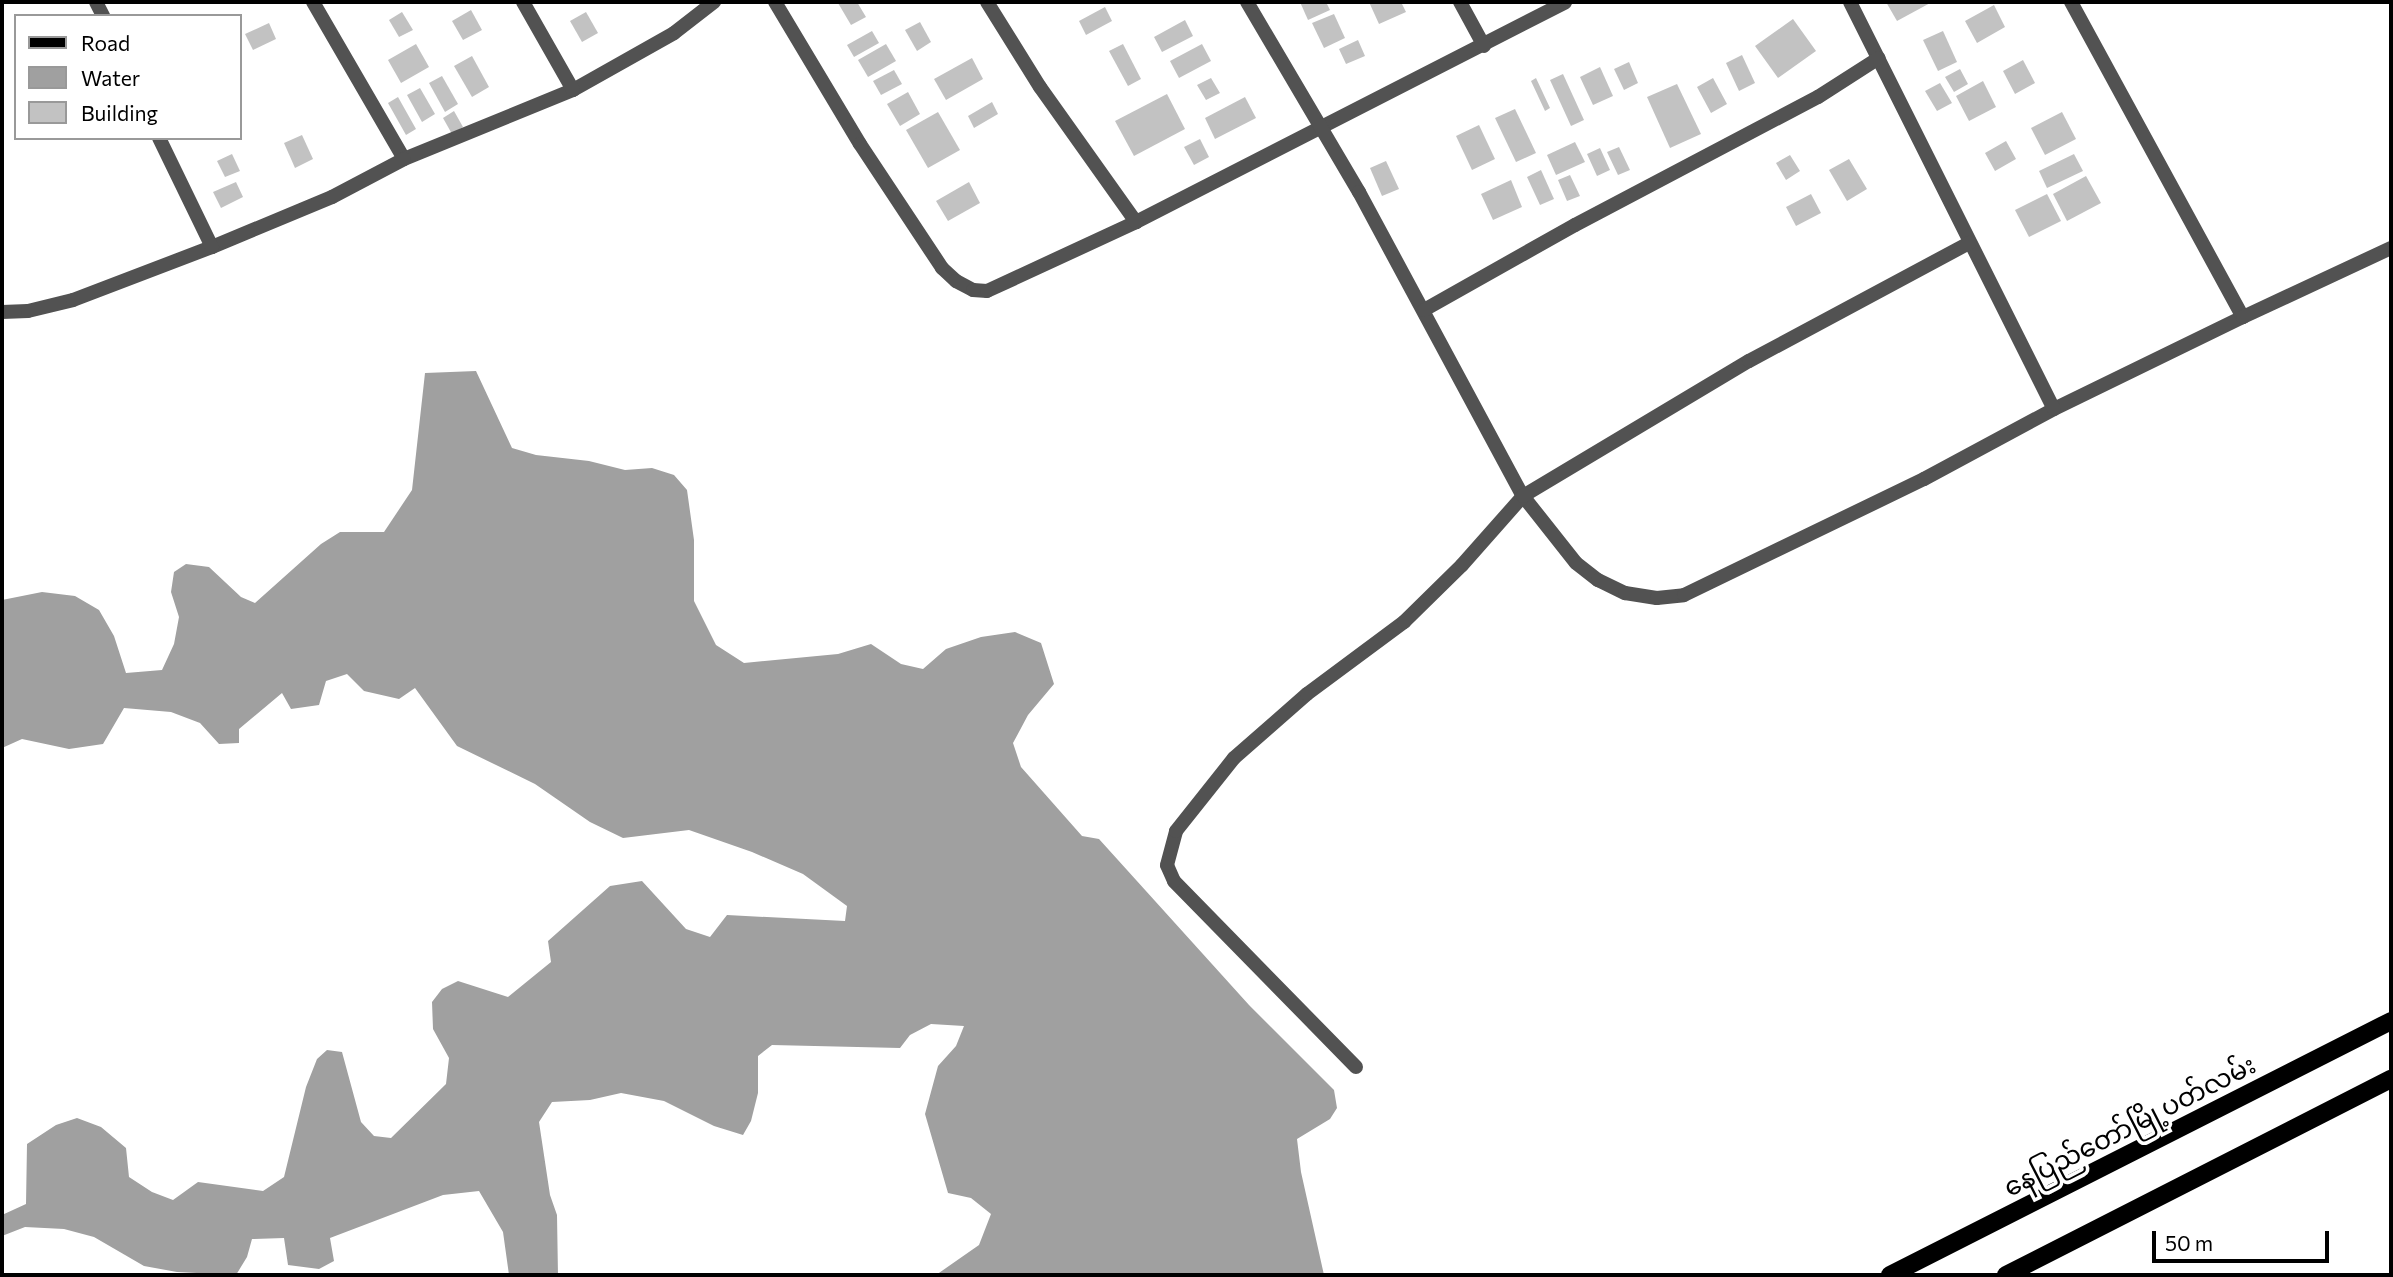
<!DOCTYPE html>
<html>
<head>
<meta charset="utf-8">
<style>
  body { margin:0 }
  #map { position:relative; width:2393px; height:1277px; overflow:hidden; background:#fff; font-family:Commissioner,"Noto Sans Myanmar",sans-serif }
  div>[style] { position:absolute }
  .water>* { inset:0; background:#a0a0a0 }
  .building>* { inset:0; background:#c2c2c2 }
  .minor>* { height:14px; margin:-7px; padding:0 7px; transform-origin:7px; border-radius:7px; background:#525252 }
  .primary>* { height:18px; margin:-9px; padding:0 9px; transform-origin:9px; border-radius:9px; background:#000 }
  span { translate:-50% -50%; white-space:nowrap; text-align:center; line-height:1.15; -webkit-text-stroke:7px #fff; paint-order:stroke }
  .street-label { font-size:26px; color:#000 }
  .frame { position:absolute; inset:0; border:4px solid #000; pointer-events:none }
  .legend { position:absolute; left:14px; top:14px; width:228px; height:126px; box-sizing:border-box; background:#fff; border:2px solid #999; margin:0; padding:9px 12px; list-style:none; font-size:21px; color:#000 }
  .legend li { display:flex; align-items:center; gap:14px; height:35px }
  .legend b { width:35px; border:2px solid #999 }
  .scale { position:absolute; left:2152px; top:1231px; width:177px; height:32px; box-sizing:border-box; border:4px solid #000; border-top:0; padding-left:9px; font-size:21px; line-height:24px; white-space:nowrap; color:#000; -webkit-text-stroke:5px #fff; paint-order:stroke }
</style>
</head>
<body>
<div id="map">
  <div class="water">
    <div style="clip-path:polygon(476px 371px,512px 448px,536px 455px,589px 461px,625px 470px,652px 468px,674px 475px,687px 490px,694px 540px,694px 601px,716px 645px,744px 663px,838px 654px,871px 644px,901px 664px,923px 669px,946px 649px,981px 637px,1015px 632px,1041px 643px,1054px 684px,1028px 715px,1013px 743px,1021px 767px,1082px 836px,1099px 839px,1249px 1005px,1334px 1090px,1337px 1108px,1330px 1119px,1297px 1139px,1301px 1172px,1324px 1275px,936px 1275px,979px 1245px,991px 1214px,971px 1198px,948px 1193px,925px 1114px,938px 1066px,956px 1046px,964px 1026px,931px 1024px,910px 1035px,900px 1048px,772px 1045px,758px 1056px,758px 1093px,751px 1121px,743px 1135px,714px 1126px,664px 1101px,621px 1093px,590px 1100px,552px 1102px,539px 1122px,550px 1195px,557px 1215px,558px 1275px,509px 1275px,503px 1232px,479px 1191px,443px 1195px,330px 1238px,334px 1261px,319px 1269px,288px 1265px,284px 1238px,252px 1239px,247px 1257px,236px 1275px,177px 1272px,144px 1266px,94px 1237px,64px 1229px,25px 1227px,2px 1236px,2px 1215px,26px 1204px,27px 1144px,56px 1125px,77px 1118px,101px 1127px,126px 1148px,129px 1177px,152px 1192px,173px 1200px,198px 1182px,263px 1191px,284px 1177px,306px 1087px,317px 1059px,327px 1050px,342px 1052px,361px 1122px,374px 1136px,391px 1138px,446px 1084px,449px 1058px,433px 1029px,432px 1002px,442px 989px,458px 981px,508px 997px,551px 962px,548px 941px,610px 886px,642px 881px,686px 929px,710px 937px,727px 915px,845px 921px,847px 906px,803px 874px,752px 852px,689px 830px,623px 838px,590px 822px,535px 784px,457px 746px,415px 688px,399px 699px,364px 691px,347px 674px,326px 681px,319px 705px,291px 709px,282px 693px,239px 729px,239px 743px,219px 744px,200px 723px,171px 712px,124px 708px,103px 744px,69px 749px,22px 739px,2px 748px,2px 600px,42px 592px,75px 596px,99px 610px,114px 636px,126px 673px,162px 670px,174px 644px,179px 617px,171px 592px,174px 572px,186px 564px,209px 567px,241px 597px,255px 603px,321px 544px,340px 532px,384px 532px,412px 490px,425px 373px)"></div>
  </div>
  <div class="building">
    <div style="clip-path:polygon(857px 2px,866px 17px,851px 25px,838px 3px)"></div>
    <div style="clip-path:polygon(1300px 2px,1326px 2px,1330px 10px,1308px 20px)"></div>
    <div style="clip-path:polygon(1369px 2px,1401px 2px,1406px 12px,1379px 24px)"></div>
    <div style="clip-path:polygon(1886px 2px,1932px 2px,1897px 21px)"></div>
    <div style="clip-path:polygon(1994px 5px,2005px 27px,1977px 43px,1965px 21px)"></div>
    <div style="clip-path:polygon(1105px 7px,1112px 21px,1086px 35px,1079px 21px)"></div>
    <div style="clip-path:polygon(471px 10px,482px 30px,463px 40px,452px 21px)"></div>
    <div style="clip-path:polygon(402px 12px,413px 30px,399px 37px,389px 20px)"></div>
    <div style="clip-path:polygon(586px 12px,598px 33px,582px 42px,570px 21px)"></div>
    <div style="clip-path:polygon(1334px 14px,1345px 38px,1324px 48px,1312px 23px)"></div>
    <div style="clip-path:polygon(1793px 19px,1816px 51px,1778px 78px,1755px 46px)"></div>
    <div style="clip-path:polygon(1185px 20px,1193px 36px,1162px 52px,1154px 37px)"></div>
    <div style="clip-path:polygon(920px 22px,931px 42px,917px 51px,905px 30px)"></div>
    <div style="clip-path:polygon(269px 23px,276px 39px,253px 50px,245px 34px)"></div>
    <div style="clip-path:polygon(872px 31px,879px 43px,854px 57px,847px 45px)"></div>
    <div style="clip-path:polygon(1943px 31px,1957px 62px,1938px 71px,1923px 40px)"></div>
    <div style="clip-path:polygon(1358px 40px,1365px 56px,1346px 64px,1339px 49px)"></div>
    <div style="clip-path:polygon(416px 44px,429px 67px,401px 83px,388px 60px)"></div>
    <div style="clip-path:polygon(886px 44px,896px 61px,868px 77px,858px 60px)"></div>
    <div style="clip-path:polygon(1123px 44px,1141px 79px,1128px 86px,1109px 51px)"></div>
    <div style="clip-path:polygon(1202px 44px,1211px 61px,1179px 78px,1170px 61px)"></div>
    <div style="clip-path:polygon(1742px 55px,1755px 83px,1739px 91px,1726px 63px)"></div>
    <div style="clip-path:polygon(472px 56px,489px 87px,472px 97px,454px 66px)"></div>
    <div style="clip-path:polygon(972px 58px,983px 79px,946px 100px,934px 79px)"></div>
    <div style="clip-path:polygon(2023px 60px,2035px 83px,2015px 94px,2003px 71px)"></div>
    <div style="clip-path:polygon(1629px 62px,1638px 83px,1624px 90px,1614px 69px)"></div>
    <div style="clip-path:polygon(1600px 67px,1613px 96px,1593px 105px,1580px 77px)"></div>
    <div style="clip-path:polygon(1960px 69px,1968px 84px,1954px 92px,1945px 77px)"></div>
    <div style="clip-path:polygon(894px 70px,902px 84px,881px 95px,873px 81px)"></div>
    <div style="clip-path:polygon(1563px 74px,1584px 120px,1571px 126px,1550px 80px)"></div>
    <div style="clip-path:polygon(442px 76px,458px 104px,445px 112px,429px 83px)"></div>
    <div style="clip-path:polygon(1211px 78px,1220px 93px,1206px 100px,1197px 85px)"></div>
    <div style="clip-path:polygon(1536px 78px,1550px 108px,1545px 111px,1531px 81px)"></div>
    <div style="clip-path:polygon(1713px 78px,1727px 104px,1711px 113px,1697px 87px)"></div>
    <div style="clip-path:polygon(1983px 81px,1996px 107px,1969px 121px,1956px 96px)"></div>
    <div style="clip-path:polygon(1940px 83px,1952px 103px,1937px 111px,1925px 91px)"></div>
    <div style="clip-path:polygon(1677px 84px,1701px 134px,1670px 148px,1647px 97px)"></div>
    <div style="clip-path:polygon(420px 88px,435px 114px,422px 122px,407px 95px)"></div>
    <div style="clip-path:polygon(908px 92px,920px 114px,900px 126px,887px 104px)"></div>
    <div style="clip-path:polygon(1167px 94px,1185px 129px,1134px 156px,1115px 121px)"></div>
    <div style="clip-path:polygon(398px 97px,416px 129px,406px 135px,388px 103px)"></div>
    <div style="clip-path:polygon(1245px 97px,1256px 118px,1215px 139px,1205px 118px)"></div>
    <div style="clip-path:polygon(992px 102px,998px 114px,974px 128px,968px 116px)"></div>
    <div style="clip-path:polygon(1515px 109px,1536px 153px,1516px 162px,1495px 118px)"></div>
    <div style="clip-path:polygon(454px 111px,463px 127px,452px 134px,443px 118px)"></div>
    <div style="clip-path:polygon(938px 112px,960px 150px,928px 168px,906px 130px)"></div>
    <div style="clip-path:polygon(2062px 112px,2076px 139px,2045px 155px,2031px 128px)"></div>
    <div style="clip-path:polygon(1479px 125px,1495px 159px,1472px 170px,1456px 136px)"></div>
    <div style="clip-path:polygon(302px 135px,313px 159px,295px 168px,284px 143px)"></div>
    <div style="clip-path:polygon(1200px 139px,1209px 157px,1194px 165px,1184px 147px)"></div>
    <div style="clip-path:polygon(2006px 141px,2016px 159px,1995px 171px,1985px 153px)"></div>
    <div style="clip-path:polygon(1575px 142px,1585px 162px,1556px 175px,1547px 155px)"></div>
    <div style="clip-path:polygon(1619px 147px,1630px 170px,1618px 175px,1607px 152px)"></div>
    <div style="clip-path:polygon(1600px 148px,1610px 170px,1597px 176px,1587px 154px)"></div>
    <div style="clip-path:polygon(232px 154px,240px 171px,225px 177px,217px 161px)"></div>
    <div style="clip-path:polygon(2074px 154px,2083px 171px,2047px 188px,2039px 171px)"></div>
    <div style="clip-path:polygon(1790px 155px,1800px 171px,1786px 180px,1776px 163px)"></div>
    <div style="clip-path:polygon(1849px 159px,1867px 189px,1847px 201px,1829px 170px)"></div>
    <div style="clip-path:polygon(1386px 161px,1399px 189px,1382px 196px,1370px 168px)"></div>
    <div style="clip-path:polygon(1541px 170px,1554px 199px,1540px 205px,1527px 177px)"></div>
    <div style="clip-path:polygon(1570px 175px,1580px 196px,1567px 201px,1558px 180px)"></div>
    <div style="clip-path:polygon(2086px 176px,2101px 203px,2067px 221px,2053px 194px)"></div>
    <div style="clip-path:polygon(1511px 180px,1522px 207px,1493px 220px,1481px 194px)"></div>
    <div style="clip-path:polygon(236px 182px,243px 197px,221px 208px,213px 192px)"></div>
    <div style="clip-path:polygon(969px 182px,980px 203px,948px 221px,936px 201px)"></div>
    <div style="clip-path:polygon(1811px 194px,1821px 213px,1796px 226px,1786px 207px)"></div>
    <div style="clip-path:polygon(2047px 194px,2061px 221px,2029px 237px,2015px 210px)"></div>
  </div>
  <div class="minor">
    <div style="left:96px;top:2px;width:16px;rotate:63deg"></div>
    <div style="left:313px;top:2px;width:181px;rotate:59.9deg"></div>
    <div style="left:404px;top:159px;width:183px;rotate:-22.2deg"></div>
    <div style="left:573px;top:90px;width:116px;rotate:-29.4deg"></div>
    <div style="left:674px;top:33px;width:51px;rotate:-37.8deg"></div>
    <div style="left:523px;top:2px;width:101px;rotate:60.4deg"></div>
    <div style="left:775px;top:2px;width:165px;rotate:59.1deg"></div>
    <div style="left:860px;top:144px;width:149px;rotate:56.5deg"></div>
    <div style="left:942px;top:268px;width:19px;rotate:43deg"></div>
    <div style="left:956px;top:281px;width:19px;rotate:28deg"></div>
    <div style="left:973px;top:290px;width:14px;rotate:4deg"></div>
    <div style="left:987px;top:291px;width:164px;rotate:-24.8deg"></div>
    <div style="left:1136px;top:222px;width:482px;rotate:-27.1deg"></div>
    <div style="left:987px;top:2px;width:100px;rotate:58.1deg"></div>
    <div style="left:1040px;top:87px;width:166px;rotate:54.6deg"></div>
    <div style="left:1247px;top:2px;width:221px;rotate:59.5deg"></div>
    <div style="left:1359px;top:192px;width:345px;rotate:61.7deg"></div>
    <div style="left:1523px;top:496px;width:85px;rotate:51.7deg"></div>
    <div style="left:1576px;top:563px;width:28px;rotate:38deg"></div>
    <div style="left:1598px;top:580px;width:30px;rotate:26deg"></div>
    <div style="left:1625px;top:593px;width:32px;rotate:9deg"></div>
    <div style="left:1657px;top:598px;width:27px;rotate:-6deg"></div>
    <div style="left:1684px;top:595px;width:267px;rotate:-25.8deg"></div>
    <div style="left:1924px;top:479px;width:148px;rotate:-28.3deg"></div>
    <div style="left:2054px;top:409px;width:210px;rotate:-26deg"></div>
    <div style="left:1460px;top:2px;width:50px;rotate:61.4deg"></div>
    <div style="left:1850px;top:2px;width:455px;rotate:63.4deg"></div>
    <div style="left:2071px;top:2px;width:359px;rotate:61.4deg"></div>
    <div style="left:2243px;top:317px;width:163px;rotate:-25deg"></div>
    <div style="left:212px;top:247px;width:130px;rotate:-22.6deg"></div>
    <div style="left:332px;top:197px;width:81px;rotate:-27.8deg"></div>
    <div style="left:1424px;top:310px;width:173px;rotate:-29.4deg"></div>
    <div style="left:1575px;top:225px;width:275px;rotate:-27.8deg"></div>
    <div style="left:1818px;top:97px;width:72px;rotate:-32.6deg"></div>
    <div style="left:2px;top:312px;width:26px;rotate:-2deg"></div>
    <div style="left:28px;top:311px;width:46px;rotate:-13.7deg"></div>
    <div style="left:73px;top:300px;width:149px;rotate:-20.9deg"></div>
    <div style="left:212px;top:247px;width:121px;rotate:-115.9deg"></div>
    <div style="left:1356px;top:1067px;width:260px;rotate:-134.4deg"></div>
    <div style="left:1174px;top:881px;width:17px;rotate:-114deg"></div>
    <div style="left:1167px;top:865px;width:35px;rotate:-75deg"></div>
    <div style="left:1176px;top:831px;width:93px;rotate:-51.5deg"></div>
    <div style="left:1234px;top:758px;width:97px;rotate:-41.2deg"></div>
    <div style="left:1307px;top:694px;width:121px;rotate:-36.6deg"></div>
    <div style="left:1404px;top:622px;width:81px;rotate:-44.5deg"></div>
    <div style="left:1462px;top:565px;width:92px;rotate:-48.5deg"></div>
    <div style="left:1523px;top:496px;width:263px;rotate:-30.9deg"></div>
    <div style="left:1749px;top:361px;width:250px;rotate:-28.2deg"></div>
  </div>
  <div class="primary">
    <div style="left:1890px;top:1275px;width:562px;rotate:-26.88deg"></div>
    <div style="left:2006px;top:1275px;width:432px;rotate:-27deg"></div>
  </div>
  <div class="street-label">
    <span style="left:2129px;top:1125px;rotate:-27deg">နေပြည်တော်မြို့ပတ်လမ်း</span>
  </div>
  <div class="frame"></div>
  <ul class="legend">
  <li><b style="height:9px;background:#000"></b>Road</li>
  <li><b style="height:19px;background:#a0a0a0"></b>Water</li>
  <li><b style="height:19px;background:#c2c2c2"></b>Building</li>
  </ul>
  <div class="scale">50 m</div>
</div>
</body>
</html>
